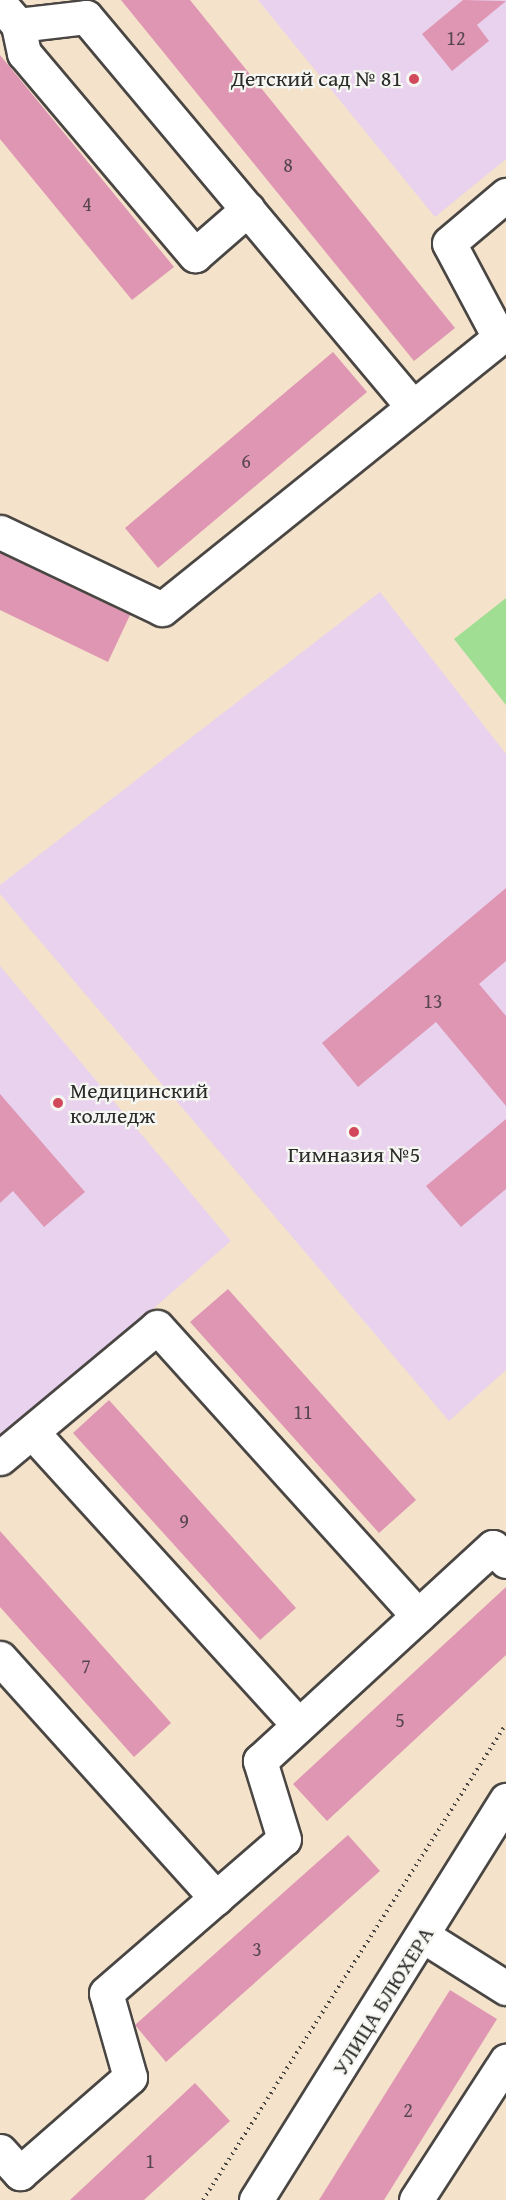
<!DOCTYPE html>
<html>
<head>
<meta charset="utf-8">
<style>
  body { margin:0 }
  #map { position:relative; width:506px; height:2200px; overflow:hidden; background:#f4e2ca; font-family:"Gentium Book Plus",serif }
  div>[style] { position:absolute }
  .built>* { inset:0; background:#e8d2ee }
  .green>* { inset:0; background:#9fde93 }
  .building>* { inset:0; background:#df96b3 }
  .path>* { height:4px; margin-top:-2px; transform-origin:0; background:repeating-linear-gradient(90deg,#494643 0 1.5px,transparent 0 6px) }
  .roads { filter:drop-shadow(2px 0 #494643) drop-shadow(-2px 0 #494643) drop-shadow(0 2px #494643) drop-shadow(0 -2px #494643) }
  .minor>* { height:33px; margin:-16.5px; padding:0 16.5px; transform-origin:16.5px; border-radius:16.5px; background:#fff }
  .dots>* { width:16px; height:16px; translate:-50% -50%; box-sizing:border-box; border:3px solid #f6f6f2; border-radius:50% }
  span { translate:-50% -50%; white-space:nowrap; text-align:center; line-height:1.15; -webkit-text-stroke:4.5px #f6f6f2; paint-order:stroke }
  .number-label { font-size:20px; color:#58464d }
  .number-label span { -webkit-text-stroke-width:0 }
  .poi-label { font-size:22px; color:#2b2b2b }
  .right { translate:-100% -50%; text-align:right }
  .left { translate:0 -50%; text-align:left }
  .street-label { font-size:22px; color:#2b2b2b }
</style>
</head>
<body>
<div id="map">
  <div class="built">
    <div style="clip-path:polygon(258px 0,506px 0,506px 159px,435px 217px)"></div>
    <div style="clip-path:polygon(380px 592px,506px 754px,506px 1370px,449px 1421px,0 894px,0 885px)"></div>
    <div style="clip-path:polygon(0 966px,231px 1241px,0 1442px)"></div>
  </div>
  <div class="green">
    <div style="clip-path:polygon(506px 598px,506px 705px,454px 639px)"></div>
  </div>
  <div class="building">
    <div style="clip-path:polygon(121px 0,190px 0,455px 328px,414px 361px)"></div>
    <div style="clip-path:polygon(463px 0,506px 1px,477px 25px,489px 41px,452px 71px,422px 34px)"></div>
    <div style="clip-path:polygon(0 55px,174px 267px,132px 300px,0 139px)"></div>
    <div style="clip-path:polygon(333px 352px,367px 392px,158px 568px,125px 528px)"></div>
    <div style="clip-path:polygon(0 553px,130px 615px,108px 662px,0 610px)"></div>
    <div style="clip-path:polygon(506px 888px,506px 961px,479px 984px,506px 1016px,506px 1106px,436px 1022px,358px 1087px,322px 1043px)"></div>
    <div style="clip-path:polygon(0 1094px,85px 1192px,44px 1227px,13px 1191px,0 1203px)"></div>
    <div style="clip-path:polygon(506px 1119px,506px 1189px,461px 1227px,426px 1186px)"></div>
    <div style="clip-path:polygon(228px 1289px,416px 1500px,379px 1533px,190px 1322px)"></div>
    <div style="clip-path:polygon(109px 1400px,296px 1608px,260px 1640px,73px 1433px)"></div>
    <div style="clip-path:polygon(0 1531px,171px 1723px,134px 1757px,0 1607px)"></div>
    <div style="clip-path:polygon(506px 1587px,506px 1655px,327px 1821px,293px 1784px)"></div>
    <div style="clip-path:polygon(348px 1835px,380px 1871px,166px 2062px,135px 2025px)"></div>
    <div style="clip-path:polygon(450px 1990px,497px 2019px,384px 2200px,319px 2200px)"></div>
    <div style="clip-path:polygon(195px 2083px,230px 2121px,144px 2200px,70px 2200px)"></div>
  </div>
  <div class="path">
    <div style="left:203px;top:2200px;width:564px;rotate:-57.52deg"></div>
  </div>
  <div class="roads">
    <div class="minor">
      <div style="left:0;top:4px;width:28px;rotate:49deg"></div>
      <div style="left:18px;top:25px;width:68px;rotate:-6.7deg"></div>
      <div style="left:86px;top:17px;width:509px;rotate:50.02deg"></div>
      <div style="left:18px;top:25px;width:29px;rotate:78deg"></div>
      <div style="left:24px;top:53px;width:265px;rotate:49.8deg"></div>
      <div style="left:195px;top:255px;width:70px;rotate:-41deg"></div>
      <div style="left:499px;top:337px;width:106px;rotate:-118deg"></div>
      <div style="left:449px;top:243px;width:75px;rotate:-40.1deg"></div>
      <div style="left:0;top:532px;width:179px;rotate:25.4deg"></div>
      <div style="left:162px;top:609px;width:442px;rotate:-38.8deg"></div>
      <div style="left:32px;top:1432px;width:396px;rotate:47.7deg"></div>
      <div style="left:0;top:1458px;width:204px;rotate:-39.8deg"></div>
      <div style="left:157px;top:1327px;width:389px;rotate:47.9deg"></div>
      <div style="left:0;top:1658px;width:323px;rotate:48deg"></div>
      <div style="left:425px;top:1937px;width:96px;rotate:32.2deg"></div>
      <div style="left:0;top:2151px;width:30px;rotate:48deg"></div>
      <div style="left:20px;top:2173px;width:146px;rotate:-41.1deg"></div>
      <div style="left:130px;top:2077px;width:87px;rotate:-105.9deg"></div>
      <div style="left:106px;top:1993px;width:235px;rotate:-40.9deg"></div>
      <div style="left:284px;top:1839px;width:82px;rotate:-107.1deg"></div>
      <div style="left:260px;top:1761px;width:316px;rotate:-42.6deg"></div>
      <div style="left:493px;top:1547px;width:19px;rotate:47deg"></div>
      <div style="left:256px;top:2200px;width:472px;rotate:-58deg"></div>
      <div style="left:416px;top:2200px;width:166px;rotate:-57.1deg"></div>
    </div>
  </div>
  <div class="dots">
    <div style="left:414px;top:79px;background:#d1495b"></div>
    <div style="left:58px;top:1103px;background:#d1495b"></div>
    <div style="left:354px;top:1132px;background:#d1495b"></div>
  </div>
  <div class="number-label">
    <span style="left:456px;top:37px">12</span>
    <span style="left:288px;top:164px">8</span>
    <span style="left:87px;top:203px">4</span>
    <span style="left:246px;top:460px">6</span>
    <span style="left:433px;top:1000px">13</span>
    <span style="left:303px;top:1411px">11</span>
    <span style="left:184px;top:1520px">9</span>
    <span style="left:86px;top:1665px">7</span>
    <span style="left:400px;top:1719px">5</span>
    <span style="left:257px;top:1948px">3</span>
    <span style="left:408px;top:2109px">2</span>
    <span style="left:150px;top:2160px">1</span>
  </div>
  <div class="poi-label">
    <span class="right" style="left:402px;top:79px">Детский сад № 81</span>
    <span class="left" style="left:70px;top:1103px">Медицинский<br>колледж</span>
    <span style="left:354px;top:1155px">Гимназия №5</span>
  </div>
  <div class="street-label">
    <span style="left:383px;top:2001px;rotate:-58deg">УЛИЦА БЛЮХЕРА</span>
  </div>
</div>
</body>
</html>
